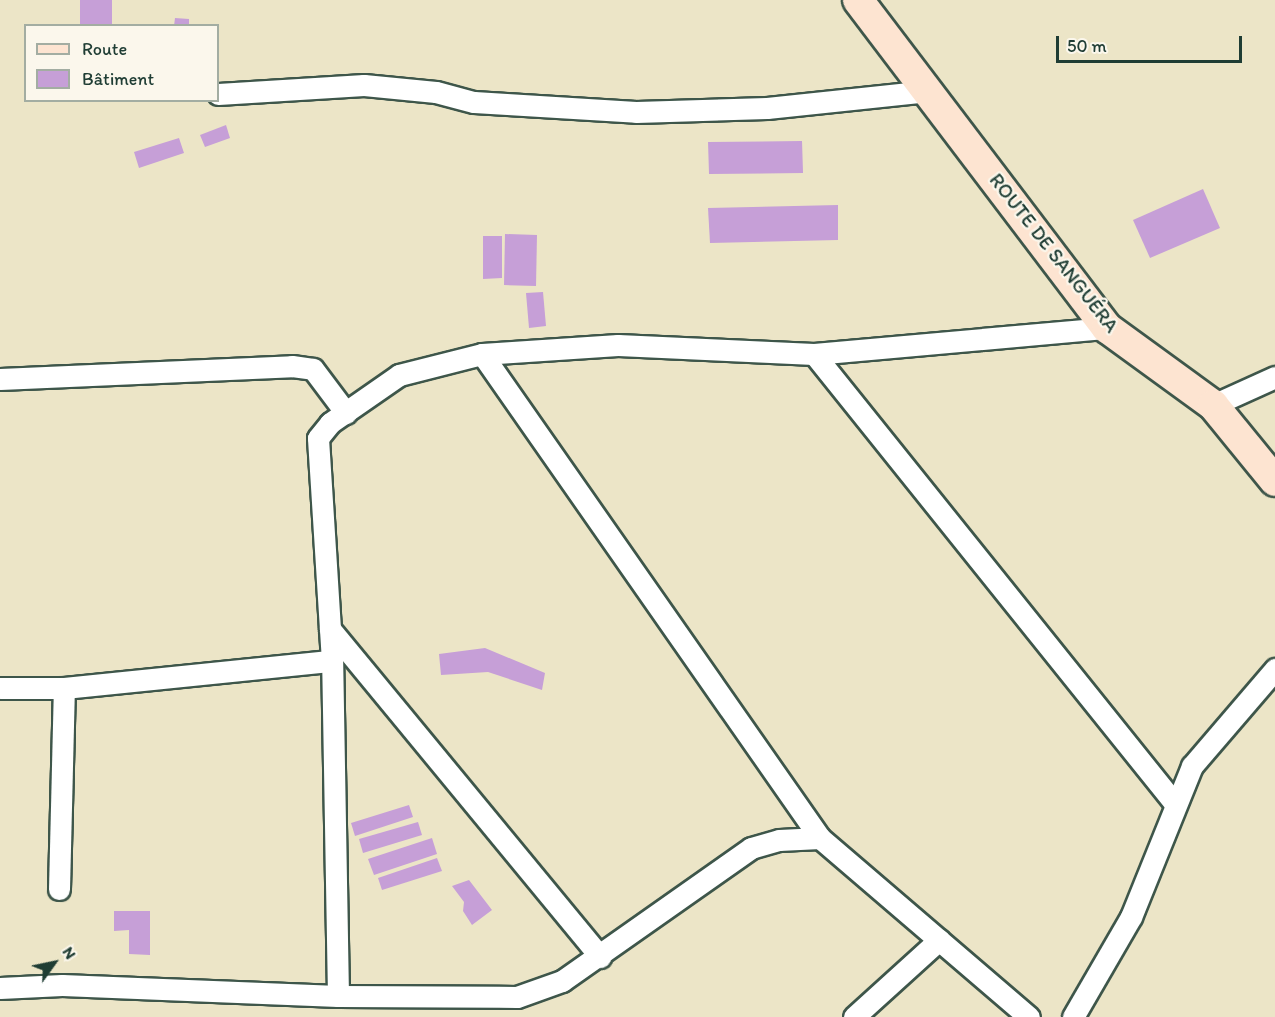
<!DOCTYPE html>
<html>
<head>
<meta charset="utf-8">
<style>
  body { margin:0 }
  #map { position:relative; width:1275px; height:1017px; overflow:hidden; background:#ece5c7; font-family:Itim,sans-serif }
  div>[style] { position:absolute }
  .building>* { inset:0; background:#c69fd7 }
  .roads { filter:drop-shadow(2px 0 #3e564a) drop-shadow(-2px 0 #3e564a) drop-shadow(0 2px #3e564a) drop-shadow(0 -2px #3e564a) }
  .street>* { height:21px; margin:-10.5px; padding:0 10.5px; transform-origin:10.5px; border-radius:10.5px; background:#fff }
  .secondary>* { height:30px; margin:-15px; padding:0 15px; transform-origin:15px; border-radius:15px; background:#fde4d1 }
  span { translate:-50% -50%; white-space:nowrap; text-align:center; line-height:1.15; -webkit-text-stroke:4.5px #fbf7ec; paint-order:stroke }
  .street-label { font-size:20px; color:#1f3d34 }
  .legend { position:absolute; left:24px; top:24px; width:195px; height:78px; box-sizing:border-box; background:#fbf7ec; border:2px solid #a3ada2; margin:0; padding:8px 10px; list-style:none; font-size:18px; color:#1f3d34 }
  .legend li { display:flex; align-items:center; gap:12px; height:30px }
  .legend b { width:30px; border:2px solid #a3ada2 }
  .north { position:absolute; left:24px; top:933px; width:60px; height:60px; -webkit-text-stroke:4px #fbf7ec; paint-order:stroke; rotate:57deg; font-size:16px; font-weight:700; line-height:24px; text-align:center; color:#1f3d34 }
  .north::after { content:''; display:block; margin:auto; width:21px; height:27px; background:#1f3d34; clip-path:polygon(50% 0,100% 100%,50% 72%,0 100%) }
  .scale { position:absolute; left:1056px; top:36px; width:186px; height:27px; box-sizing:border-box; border:3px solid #1f3d34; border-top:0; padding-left:8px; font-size:18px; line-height:21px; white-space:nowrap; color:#1f3d34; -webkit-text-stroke:4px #fbf7ec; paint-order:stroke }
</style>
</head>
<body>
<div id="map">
  <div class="building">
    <div style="clip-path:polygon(80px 0,112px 0,112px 26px,80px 26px)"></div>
    <div style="clip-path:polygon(175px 18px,189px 19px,189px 26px,174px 26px)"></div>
    <div style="clip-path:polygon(226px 125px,230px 138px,205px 147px,200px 135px)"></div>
    <div style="clip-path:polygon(179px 138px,184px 153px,139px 168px,134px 152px)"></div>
    <div style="clip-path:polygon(802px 141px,803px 173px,709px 174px,708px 142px)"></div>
    <div style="clip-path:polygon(1203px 189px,1220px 228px,1150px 258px,1133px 220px)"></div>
    <div style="clip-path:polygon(838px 205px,838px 240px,710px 243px,708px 208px)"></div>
    <div style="clip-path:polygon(505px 234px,537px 235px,536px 286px,504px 285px)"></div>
    <div style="clip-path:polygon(483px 236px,502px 236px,502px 278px,483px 279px)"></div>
    <div style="clip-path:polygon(543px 292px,546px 326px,529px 328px,526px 293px)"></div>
    <div style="clip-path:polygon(485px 648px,545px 673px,542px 690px,488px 672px,441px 675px,439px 654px)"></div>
    <div style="clip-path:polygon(409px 805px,413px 817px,355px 836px,351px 823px)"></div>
    <div style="clip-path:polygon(418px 822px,422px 835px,363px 853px,359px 839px)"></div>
    <div style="clip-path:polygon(432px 838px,437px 854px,374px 875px,368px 859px)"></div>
    <div style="clip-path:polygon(437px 858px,442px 871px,382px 890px,378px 878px)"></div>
    <div style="clip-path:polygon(469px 880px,492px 910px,472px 925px,463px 911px,464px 902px,452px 886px)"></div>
    <div style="clip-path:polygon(114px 911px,150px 911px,150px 955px,129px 954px,129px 930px,114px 931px)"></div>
  </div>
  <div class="roads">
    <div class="street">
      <div style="left:218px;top:94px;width:146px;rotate:-3.5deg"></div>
      <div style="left:364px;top:85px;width:72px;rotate:5.6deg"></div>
      <div style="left:436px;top:92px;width:39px;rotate:15deg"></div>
      <div style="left:474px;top:102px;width:162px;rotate:3.5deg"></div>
      <div style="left:636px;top:112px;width:131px;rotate:-1.7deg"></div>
      <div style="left:767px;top:108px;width:162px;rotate:-6deg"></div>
      <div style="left:482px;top:354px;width:590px;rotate:55.07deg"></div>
      <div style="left:820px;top:838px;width:275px;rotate:40.6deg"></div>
      <div style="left:814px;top:354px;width:578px;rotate:51.25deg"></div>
      <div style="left:0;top:379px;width:292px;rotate:-2.5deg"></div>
      <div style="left:292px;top:366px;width:21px;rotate:8deg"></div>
      <div style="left:313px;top:369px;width:55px;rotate:53.1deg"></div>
      <div style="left:1213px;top:405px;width:68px;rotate:-24.3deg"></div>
      <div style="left:330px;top:629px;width:425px;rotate:50.5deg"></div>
      <div style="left:0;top:688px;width:64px"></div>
      <div style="left:64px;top:688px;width:269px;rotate:-5.8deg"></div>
      <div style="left:59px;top:889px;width:201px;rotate:-88.6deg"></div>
      <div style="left:0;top:988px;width:62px;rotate:-2.8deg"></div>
      <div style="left:62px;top:985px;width:276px;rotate:2.3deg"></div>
      <div style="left:338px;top:996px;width:179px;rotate:0.3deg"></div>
      <div style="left:517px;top:997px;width:48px;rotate:-19.6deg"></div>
      <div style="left:562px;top:981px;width:231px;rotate:-35.1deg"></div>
      <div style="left:751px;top:848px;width:29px;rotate:-16deg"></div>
      <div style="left:779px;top:840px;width:41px;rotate:-2.8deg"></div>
      <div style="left:338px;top:996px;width:335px;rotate:-91deg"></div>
      <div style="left:332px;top:661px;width:223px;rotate:-93.6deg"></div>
      <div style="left:318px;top:438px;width:19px;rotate:-51deg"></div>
      <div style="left:330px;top:423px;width:84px;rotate:-34.8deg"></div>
      <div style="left:399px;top:375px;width:86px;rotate:-14.2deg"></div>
      <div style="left:482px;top:354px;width:136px;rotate:-3.8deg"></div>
      <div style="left:618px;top:345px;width:196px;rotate:2.6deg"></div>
      <div style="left:814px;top:354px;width:294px;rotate:-5.1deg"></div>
      <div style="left:854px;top:1017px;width:115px;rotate:-42.2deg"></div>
      <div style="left:1073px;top:1017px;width:116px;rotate:-59.9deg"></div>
      <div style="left:1131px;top:917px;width:163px;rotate:-68deg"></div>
      <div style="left:1192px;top:766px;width:128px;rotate:-49.4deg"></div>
    </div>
    <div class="secondary">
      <div style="left:858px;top:0;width:412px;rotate:52.8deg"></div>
      <div style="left:1107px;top:328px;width:131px;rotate:36deg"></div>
      <div style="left:1213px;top:405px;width:98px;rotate:50.8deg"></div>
    </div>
  </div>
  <div class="street-label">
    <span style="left:1054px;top:253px;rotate:52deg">ROUTE DE SANGUÉRA</span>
  </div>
  <ul class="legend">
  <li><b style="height:8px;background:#fde4d1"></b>Route</li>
  <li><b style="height:16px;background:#c69fd7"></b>Bâtiment</li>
  </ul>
  <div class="north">N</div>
  <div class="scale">50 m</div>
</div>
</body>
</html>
